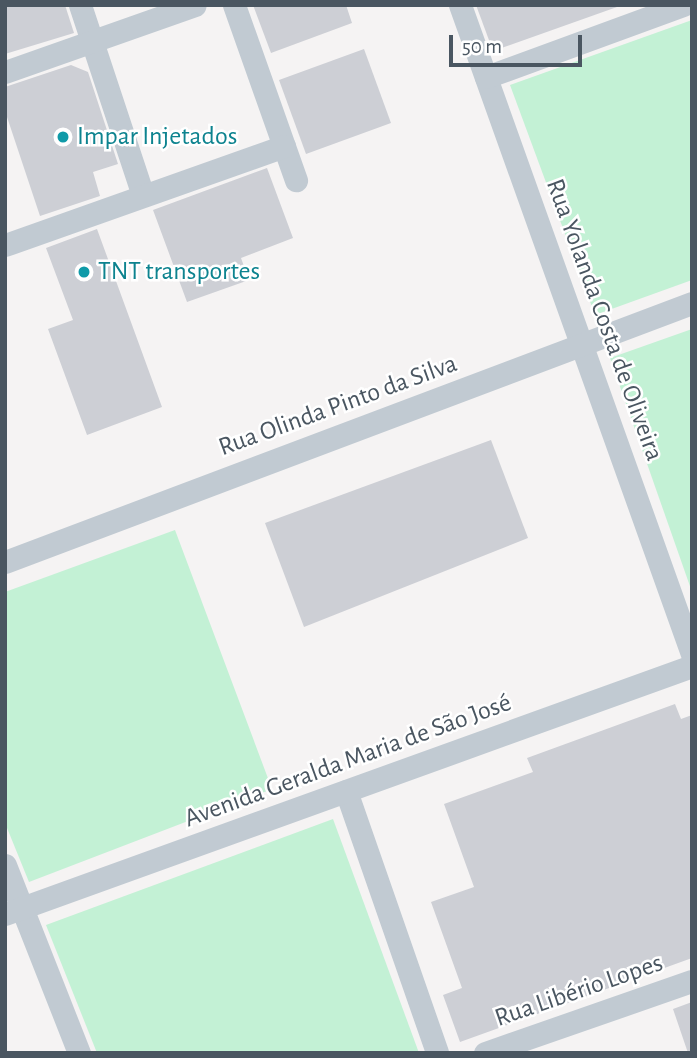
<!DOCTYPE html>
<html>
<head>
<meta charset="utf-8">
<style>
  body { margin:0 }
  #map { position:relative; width:697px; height:1058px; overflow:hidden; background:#f5f3f3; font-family:"Alegreya Sans",sans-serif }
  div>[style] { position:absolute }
  .green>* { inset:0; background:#c3f1d5 }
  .building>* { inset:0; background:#cdcfd5 }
  .minor>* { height:23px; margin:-11.5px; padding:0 11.5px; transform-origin:11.5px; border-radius:11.5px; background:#c1cad2 }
  .dots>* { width:19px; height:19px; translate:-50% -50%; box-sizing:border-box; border:4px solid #fff; border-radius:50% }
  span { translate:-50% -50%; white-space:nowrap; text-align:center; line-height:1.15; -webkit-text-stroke:5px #fff; paint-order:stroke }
  .culture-label { font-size:26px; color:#0d838f }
  .left { translate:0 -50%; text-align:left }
  .street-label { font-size:26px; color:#4a5661 }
  .frame { position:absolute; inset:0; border:7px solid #4a5661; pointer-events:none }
  .scale { position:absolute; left:449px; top:35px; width:133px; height:32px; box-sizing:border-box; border:4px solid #4a5661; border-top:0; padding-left:9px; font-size:21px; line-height:24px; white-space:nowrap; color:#4a5661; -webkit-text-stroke:5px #fff; paint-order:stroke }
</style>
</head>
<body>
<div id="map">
  <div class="green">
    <div style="clip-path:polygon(692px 20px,692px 280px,595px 315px,510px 85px)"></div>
    <div style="clip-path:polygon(692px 329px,692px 592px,610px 358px)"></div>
    <div style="clip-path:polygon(175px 530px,272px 789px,29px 882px,5px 823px,5px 592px)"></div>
    <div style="clip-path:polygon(333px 819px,419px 1053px,97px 1053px,46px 925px)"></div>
  </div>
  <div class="building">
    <div style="clip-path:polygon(5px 5px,65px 5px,74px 33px,5px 54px)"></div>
    <div style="clip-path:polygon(253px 5px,346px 5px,352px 23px,271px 53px)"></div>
    <div style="clip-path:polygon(476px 5px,617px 5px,617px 7px,493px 51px)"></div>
    <div style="clip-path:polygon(364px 49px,391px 123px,306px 154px,279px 80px)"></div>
    <div style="clip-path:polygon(71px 65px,88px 72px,118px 164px,93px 172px,100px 196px,40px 216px,5px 111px,5px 87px)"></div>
    <div style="clip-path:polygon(267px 168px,293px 238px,241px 258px,249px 280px,187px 302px,153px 210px)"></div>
    <div style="clip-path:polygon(97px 229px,162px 407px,87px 435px,48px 329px,73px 320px,46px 248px)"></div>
    <div style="clip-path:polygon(491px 440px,528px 538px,304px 627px,265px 523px)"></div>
    <div style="clip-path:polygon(675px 704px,681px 719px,692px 715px,692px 958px,460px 1042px,443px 995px,462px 988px,431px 902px,474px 887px,444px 804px,533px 772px,527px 758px)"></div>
    <div style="clip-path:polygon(692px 1002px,692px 1053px,688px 1053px,673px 1009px)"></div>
  </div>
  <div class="minor">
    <div style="left:80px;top:5px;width:200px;rotate:71.7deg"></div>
    <div style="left:234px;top:5px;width:186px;rotate:70.5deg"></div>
    <div style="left:460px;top:5px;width:689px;rotate:70.33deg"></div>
    <div style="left:5px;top:72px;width:201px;rotate:-19.4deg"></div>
    <div style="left:486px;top:77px;width:210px;rotate:-20.1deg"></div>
    <div style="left:5px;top:245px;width:296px;rotate:-19.5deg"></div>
    <div style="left:5px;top:562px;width:734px;rotate:-20.66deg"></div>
    <div style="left:346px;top:791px;width:277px;rotate:70.8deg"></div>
    <div style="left:5px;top:865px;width:202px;rotate:68.5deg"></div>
    <div style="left:5px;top:914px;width:730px;rotate:-19.85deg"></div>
    <div style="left:485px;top:1053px;width:219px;rotate:-19.2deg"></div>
  </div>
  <div class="dots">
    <div style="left:63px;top:137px;background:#0f9aa8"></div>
    <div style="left:84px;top:272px;background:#0f9aa8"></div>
  </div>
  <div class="culture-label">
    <span class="left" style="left:77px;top:137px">Impar Injetados</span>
    <span class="left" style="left:98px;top:272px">TNT transportes</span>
  </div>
  <div class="street-label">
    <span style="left:604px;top:320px;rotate:70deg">Rua Yolanda Costa de Oliveira</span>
    <span style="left:338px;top:406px;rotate:-20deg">Rua Olinda Pinto da Silva</span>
    <span style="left:348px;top:761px;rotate:-20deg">Avenida Geralda Maria de São José</span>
    <span style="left:579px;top:991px;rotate:-19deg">Rua Libério Lopes</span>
  </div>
  <div class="frame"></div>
  <div class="scale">50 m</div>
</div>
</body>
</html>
